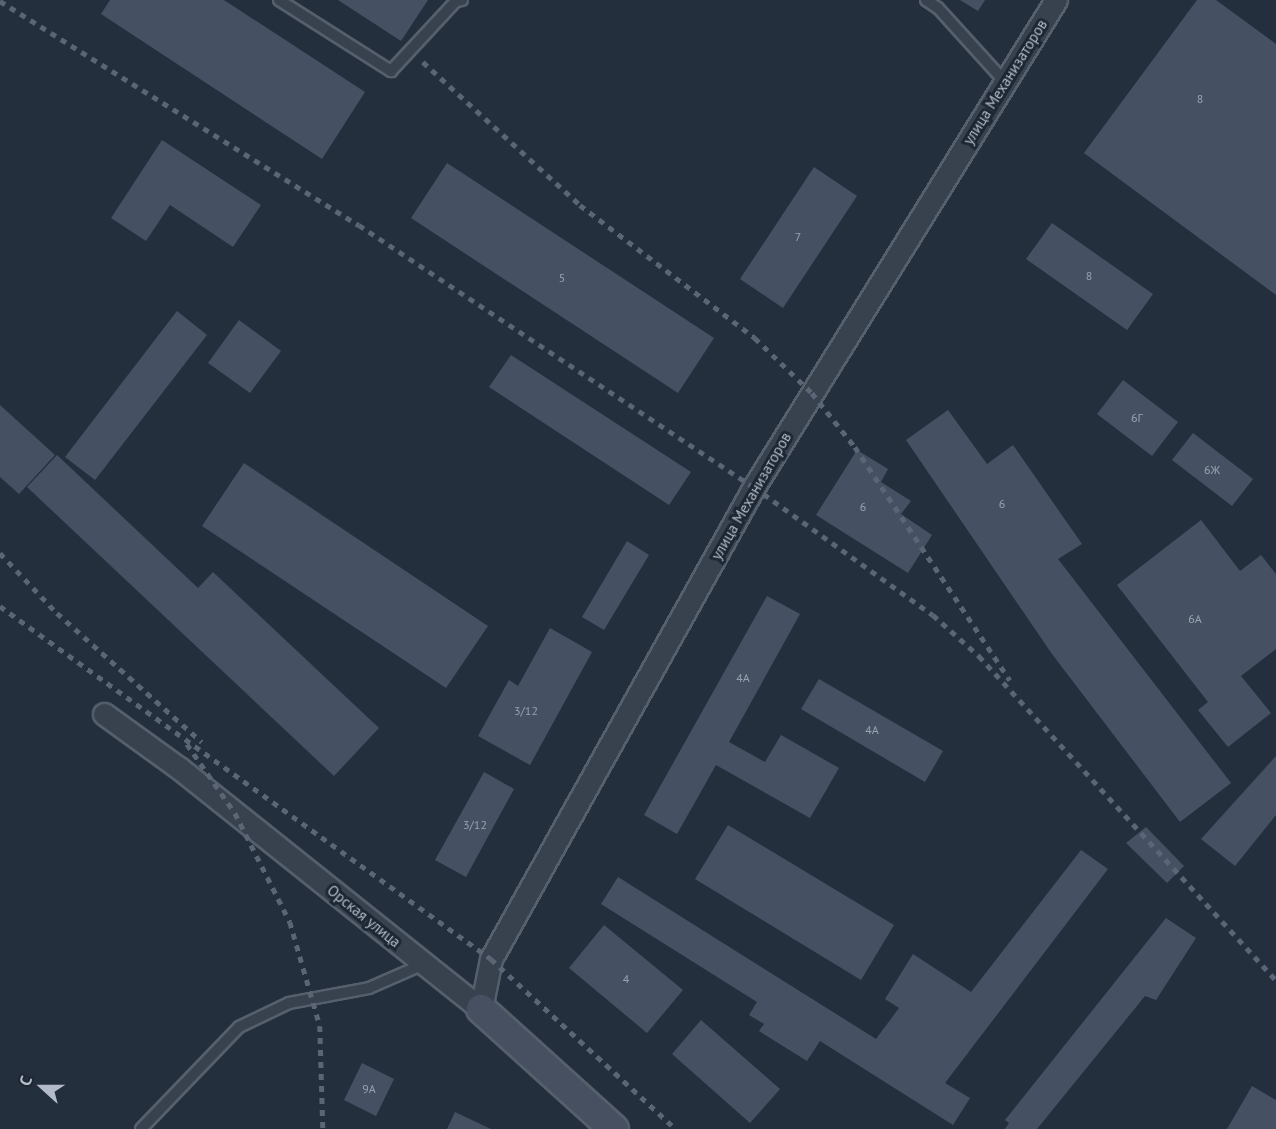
<!DOCTYPE html>
<html>
<head>
<meta charset="utf-8">
<style>
  body { margin:0 }
  #map { position:relative; width:1276px; height:1129px; overflow:hidden; background:#242f3e; font-family:"PT Sans",sans-serif }
  div>[style] { position:absolute }
  .building>* { inset:0; background:#455162 }
  .roads { filter:drop-shadow(2px 0 #565f6c) drop-shadow(-2px 0 #565f6c) drop-shadow(0 2px #565f6c) drop-shadow(0 -2px #565f6c) }
  .lane>* { height:10px; margin:-5px; padding:0 5px; transform-origin:5px; border-radius:5px; background:#38414e }
  .street>* { height:21px; margin:-10.5px; padding:0 10.5px; transform-origin:10.5px; border-radius:10.5px; background:#38414e }
  .secondary>* { height:28px; margin:-14px; padding:0 14px; transform-origin:14px; border-radius:14px; background:#465061 }
  .rail>* { height:4.5px; margin-top:-2.25px; transform-origin:0; background:repeating-linear-gradient(90deg,#5a6575 0 6px,transparent 0 12px) }
  span { translate:-50% -50%; white-space:nowrap; text-align:center; line-height:1.15; -webkit-text-stroke:6px #1d2633; paint-order:stroke }
  .number-label { font-size:12px; color:#98a1af }
  .number-label span { -webkit-text-stroke-width:0 }
  .street-label { font-size:15px; color:#b4bcc9 }
  .north { position:absolute; left:12px; top:1057px; width:60px; height:60px; -webkit-text-stroke:4px #1d2633; paint-order:stroke; rotate:291deg; font-size:16px; font-weight:700; line-height:24px; text-align:center; color:#b4bcc9 }
  .north::after { content:''; display:block; margin:auto; width:21px; height:27px; background:#b4bcc9; clip-path:polygon(50% 0,100% 100%,50% 72%,0 100%) }
</style>
</head>
<body>
<div id="map">
  <div class="building">
    <div style="clip-path:polygon(110px 0,224px 0,365px 92px,322px 159px,101px 14px)"></div>
    <div style="clip-path:polygon(338px 0,428px 0,401px 41px)"></div>
    <div style="clip-path:polygon(960px 0,985px 0,978px 11px)"></div>
    <div style="clip-path:polygon(1197px 0,1216px 0,1276px 44px,1276px 295px,1084px 153px)"></div>
    <div style="clip-path:polygon(162px 140px,261px 205px,233px 247px,170px 205px,146px 241px,111px 218px)"></div>
    <div style="clip-path:polygon(447px 163px,714px 338px,678px 393px,411px 218px)"></div>
    <div style="clip-path:polygon(814px 167px,857px 196px,783px 308px,740px 279px)"></div>
    <div style="clip-path:polygon(1052px 223px,1153px 294px,1127px 330px,1026px 259px)"></div>
    <div style="clip-path:polygon(177px 311px,207px 335px,95px 480px,65px 457px)"></div>
    <div style="clip-path:polygon(239px 320px,281px 351px,250px 393px,208px 363px)"></div>
    <div style="clip-path:polygon(511px 355px,691px 472px,669px 505px,489px 387px)"></div>
    <div style="clip-path:polygon(1123px 380px,1178px 422px,1152px 456px,1097px 414px)"></div>
    <div style="clip-path:polygon(0 405px,55px 455px,19px 494px,0 477px)"></div>
    <div style="clip-path:polygon(948px 410px,987px 464px,1013px 445px,1082px 544px,1058px 559px,1231px 783px,1180px 822px,1052px 654px,906px 440px)"></div>
    <div style="clip-path:polygon(1193px 433px,1253px 479px,1232px 506px,1172px 460px)"></div>
    <div style="clip-path:polygon(857px 450px,888px 469px,881px 482px,911px 501px,901px 514px,932px 535px,908px 573px,816px 515px)"></div>
    <div style="clip-path:polygon(57px 455px,198px 588px,213px 572px,379px 728px,334px 776px,27px 487px)"></div>
    <div style="clip-path:polygon(244px 463px,488px 626px,446px 688px,202px 526px)"></div>
    <div style="clip-path:polygon(1201px 520px,1240px 571px,1261px 555px,1276px 574px,1276px 649px,1241px 676px,1271px 713px,1228px 747px,1198px 710px,1208px 702px,1117px 585px)"></div>
    <div style="clip-path:polygon(627px 541px,649px 555px,604px 630px,582px 617px)"></div>
    <div style="clip-path:polygon(767px 596px,800px 614px,729px 742px,765px 762px,781px 735px,839px 768px,810px 818px,716px 765px,677px 834px,644px 815px)"></div>
    <div style="clip-path:polygon(550px 628px,592px 652px,530px 765px,478px 736px,509px 680px,518px 686px)"></div>
    <div style="clip-path:polygon(819px 679px,943px 751px,925px 782px,801px 709px)"></div>
    <div style="clip-path:polygon(1276px 756px,1276px 815px,1235px 866px,1201px 839px)"></div>
    <div style="clip-path:polygon(484px 772px,514px 789px,466px 877px,435px 860px)"></div>
    <div style="clip-path:polygon(728px 825px,894px 925px,861px 980px,695px 879px)"></div>
    <div style="clip-path:polygon(1146px 827px,1184px 866px,1167px 883px,1126px 843px)"></div>
    <div style="clip-path:polygon(1081px 850px,1108px 869px,945px 1083px,970px 1098px,953px 1125px,820px 1041px,807px 1061px,759px 1031px,764px 1024px,749px 1015px,757px 1002px,601px 904px,618px 877px,876px 1039px,899px 1008px,885px 999px,913px 954px,971px 992px)"></div>
    <div style="clip-path:polygon(1166px 918px,1196px 938px,1156px 1000px,1145px 996px,1037px 1129px,1005px 1129px,1009px 1123px,1005px 1120px)"></div>
    <div style="clip-path:polygon(604px 925px,683px 990px,647px 1033px,569px 968px)"></div>
    <div style="clip-path:polygon(701px 1020px,780px 1089px,750px 1123px,672px 1054px)"></div>
    <div style="clip-path:polygon(362px 1063px,394px 1079px,376px 1116px,344px 1100px)"></div>
    <div style="clip-path:polygon(1252px 1086px,1276px 1100px,1276px 1129px,1227px 1129px)"></div>
    <div style="clip-path:polygon(455px 1112px,491px 1129px,447px 1129px)"></div>
  </div>
  <div class="roads">
    <div class="lane">
      <div style="left:279px;top:0;width:133px;rotate:32.4deg"></div>
      <div style="left:391px;top:71px;width:96px;rotate:-47.1deg"></div>
      <div style="left:456px;top:1px;width:6px;rotate:-9deg"></div>
      <div style="left:926px;top:0;width:14px;rotate:34deg"></div>
      <div style="left:938px;top:8px;width:100px;rotate:47.8deg"></div>
      <div style="left:141px;top:1129px;width:141px;rotate:-46.1deg"></div>
      <div style="left:239px;top:1027px;width:55px;rotate:-25.6deg"></div>
      <div style="left:289px;top:1003px;width:81px;rotate:-10.6deg"></div>
      <div style="left:369px;top:988px;width:60px;rotate:-23.6deg"></div>
    </div>
    <div class="street">
      <div style="left:104px;top:714px;width:92px;rotate:35.8deg"></div>
      <div style="left:179px;top:768px;width:386px;rotate:38.6deg"></div>
      <div style="left:481px;top:1009px;width:51px;rotate:-78.7deg"></div>
      <div style="left:491px;top:959px;width:540px;rotate:-60.87deg"></div>
      <div style="left:754px;top:487px;width:573px;rotate:-58.2deg"></div>
    </div>
    <div class="secondary">
      <div style="left:481px;top:1009px;width:179px;rotate:42.1deg"></div>
    </div>
  </div>
  <div class="rail">
    <div style="left:0;top:1px;width:423px;rotate:32deg"></div>
    <div style="left:359px;top:225px;width:474px;rotate:33.6deg"></div>
    <div style="left:754px;top:487px;width:220px;rotate:35.6deg"></div>
    <div style="left:933px;top:615px;width:62px;rotate:41.7deg"></div>
    <div style="left:979px;top:656px;width:440px;rotate:47.5deg"></div>
    <div style="left:423px;top:62px;width:212px;rotate:42.3deg"></div>
    <div style="left:580px;top:205px;width:220px;rotate:37.2deg"></div>
    <div style="left:755px;top:338px;width:79px;rotate:44deg"></div>
    <div style="left:812px;top:393px;width:69px;rotate:51.5deg"></div>
    <div style="left:855px;top:447px;width:280px;rotate:56.4deg"></div>
    <div style="left:0;top:553px;width:83px;rotate:46.5deg"></div>
    <div style="left:57px;top:613px;width:194px;rotate:41.7deg"></div>
    <div style="left:0;top:606px;width:605px;rotate:35.71deg"></div>
    <div style="left:491px;top:959px;width:251px;rotate:42.6deg"></div>
    <div style="left:187px;top:744px;width:84px;rotate:55.2deg"></div>
    <div style="left:235px;top:813px;width:122px;rotate:63.2deg"></div>
    <div style="left:290px;top:922px;width:108px;rotate:73.9deg"></div>
    <div style="left:320px;top:1026px;width:103px;rotate:88.3deg"></div>
  </div>
  <div class="number-label">
    <span style="left:1200px;top:99px">8</span>
    <span style="left:798px;top:237px">7</span>
    <span style="left:1089px;top:276px">8</span>
    <span style="left:562px;top:278px">5</span>
    <span style="left:1137px;top:418px">6Г</span>
    <span style="left:1212px;top:470px">6Ж</span>
    <span style="left:1002px;top:504px">6</span>
    <span style="left:863px;top:507px">6</span>
    <span style="left:1195px;top:619px">6А</span>
    <span style="left:743px;top:678px">4А</span>
    <span style="left:526px;top:711px">3/12</span>
    <span style="left:872px;top:730px">4А</span>
    <span style="left:475px;top:825px">3/12</span>
    <span style="left:626px;top:979px">4</span>
    <span style="left:369px;top:1089px">9А</span>
  </div>
  <div class="street-label">
    <span style="left:1005px;top:82px;rotate:-58deg">улица Механизаторов</span>
    <span style="left:751px;top:496px;rotate:-60deg">улица Механизаторов</span>
    <span style="left:364px;top:916px;rotate:39deg">Орская улица</span>
  </div>
  <div class="north">С</div>
</div>
</body>
</html>
